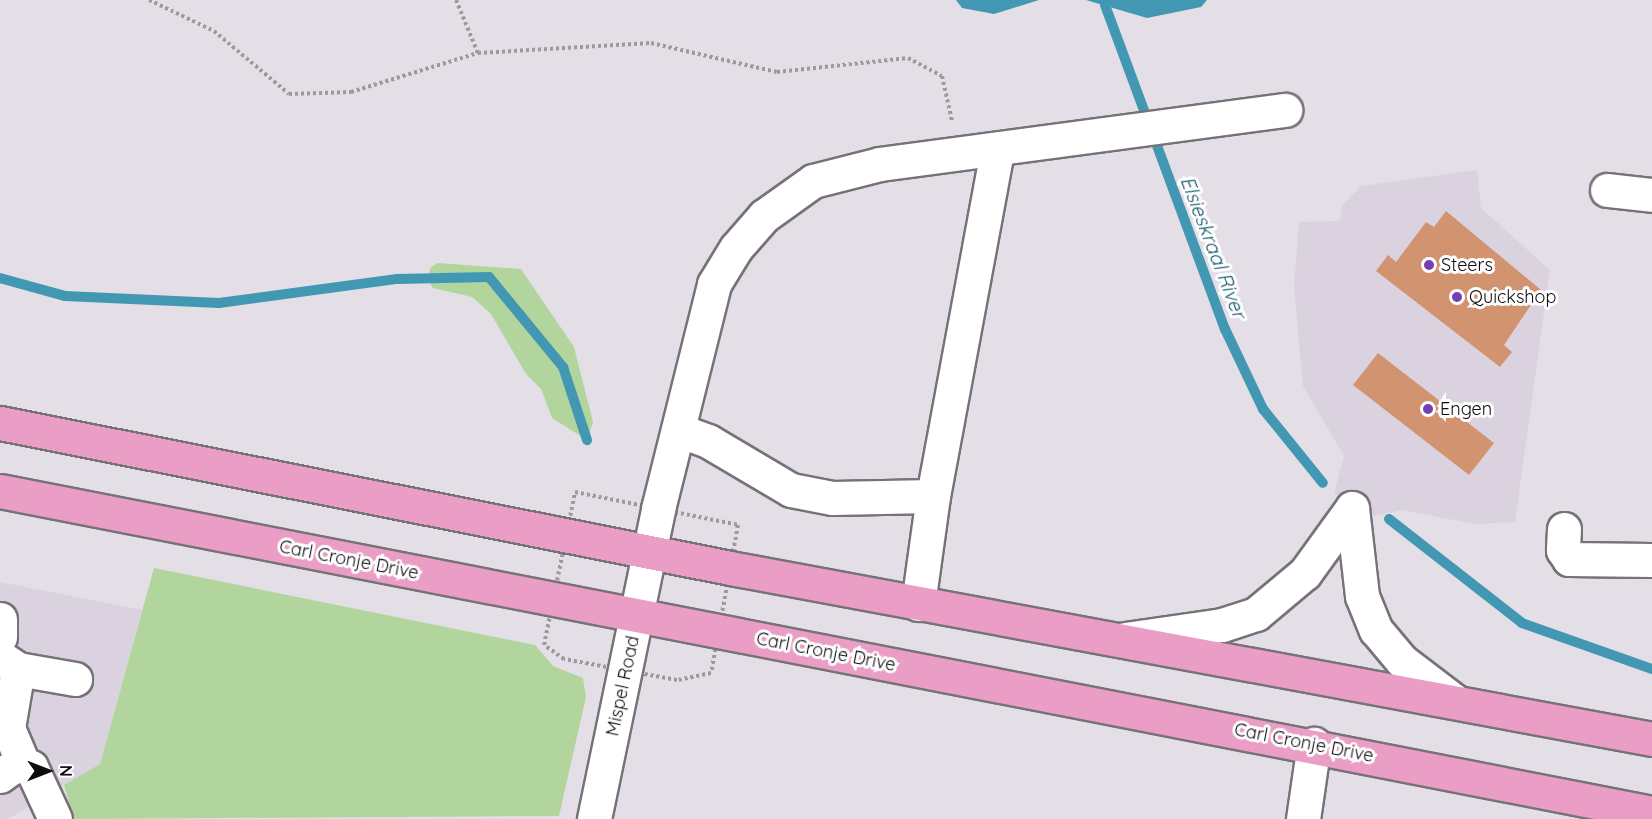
<!DOCTYPE html>
<html>
<head>
<meta charset="utf-8">
<style>
  body { margin:0 }
  #map { position:relative; width:1652px; height:819px; overflow:hidden; background:#e4dfe6; font-family:Quicksand,sans-serif }
  div>[style] { position:absolute }
  .built>* { inset:0; background:#dbd2df }
  .green>* { inset:0; background:#b2d59e }
  .water>* { inset:0; background:#4297b2 }
  .stream>* { height:10px; margin:-5px; padding:0 5px; transform-origin:5px; border-radius:5px; background:#4297b2 }
  .building>* { inset:0; background:#d29371 }
  .path>* { height:4px; margin-top:-2px; transform-origin:0; background:repeating-linear-gradient(90deg,#9d999e 0 3px,transparent 0 6px) }
  .roads { filter:drop-shadow(2px 0 #767278) drop-shadow(-2px 0 #767278) drop-shadow(0 2px #767278) drop-shadow(0 -2px #767278) }
  .minor>* { height:33px; margin:-16.5px; padding:0 16.5px; transform-origin:16.5px; border-radius:16.5px; background:#fff }
  .major>* { height:33px; margin:-16.5px; padding:0 16.5px; transform-origin:16.5px; border-radius:16.5px; background:#ea9ec5 }
  .dots>* { width:16px; height:16px; translate:-50% -50%; box-sizing:border-box; border:3px solid #fff; border-radius:50% }
  span { translate:-50% -50%; white-space:nowrap; text-align:center; line-height:1.15; -webkit-text-stroke:6px #fff; paint-order:stroke }
  .poi-label { font-size:18px; color:#0e0c0e }
  .left { translate:0 -50%; text-align:left }
  .street-label { font-size:18px; color:#0e0c0e }
  .water-label { font-size:20px; color:#195d71; font-style:italic }
  .north { position:absolute; left:18px; top:741px; width:60px; height:60px; -webkit-text-stroke:4px #fff; paint-order:stroke; rotate:90deg; font-size:16px; font-weight:700; line-height:24px; text-align:center; color:#0e0c0e }
  .north::after { content:''; display:block; margin:auto; width:21px; height:27px; background:#0e0c0e; clip-path:polygon(50% 0,100% 100%,50% 72%,0 100%) }
</style>
</head>
<body>
<div id="map">
  <div class="built">
    <div style="clip-path:polygon(1477px 170px,1481px 208px,1550px 270px,1515px 522px,1475px 524px,1402px 510px,1374px 516px,1334px 493px,1344px 456px,1303px 386px,1294px 287px,1299px 222px,1339px 221px,1343px 204px,1361px 186px)"></div>
    <div style="clip-path:polygon(0 582px,142px 610px,100px 764px,8px 819px,0 819px)"></div>
  </div>
  <div class="green">
    <div style="clip-path:polygon(438px 263px,521px 269px,574px 347px,593px 422px,587px 440px,552px 418px,541px 389px,526px 374px,491px 314px,472px 297px,433px 288px,427px 279px,431px 267px)"></div>
    <div style="clip-path:polygon(154px 568px,535px 645px,553px 666px,583px 678px,586px 697px,559px 816px,74px 819px,64px 785px,100px 764px)"></div>
  </div>
  <div class="water">
    <div style="clip-path:polygon(956px 0,1039px 0,994px 14px,962px 8px)"></div>
    <div style="clip-path:polygon(1086px 0,1207px 0,1201px 7px,1147px 18px)"></div>
  </div>
  <div class="stream">
    <div style="left:1105px;top:5px;width:346px;rotate:69.7deg"></div>
    <div style="left:1225px;top:329px;width:89px;rotate:64.6deg"></div>
    <div style="left:1263px;top:409px;width:95px;rotate:51deg"></div>
    <div style="left:0;top:278px;width:67px;rotate:15.5deg"></div>
    <div style="left:65px;top:296px;width:154px;rotate:2.6deg"></div>
    <div style="left:219px;top:303px;width:180px;rotate:-7.7deg"></div>
    <div style="left:397px;top:279px;width:92px;rotate:-1.2deg"></div>
    <div style="left:489px;top:277px;width:117px;rotate:50.6deg"></div>
    <div style="left:563px;top:367px;width:77px;rotate:71.8deg"></div>
    <div style="left:1389px;top:519px;width:169px;rotate:38deg"></div>
    <div style="left:1522px;top:623px;width:138px;rotate:19.5deg"></div>
  </div>
  <div class="building">
    <div style="clip-path:polygon(1446px 211px,1541px 290px,1504px 345px,1512px 352px,1500px 367px,1376px 271px,1388px 255px,1396px 262px,1426px 222px,1434px 227px)"></div>
    <div style="clip-path:polygon(1378px 353px,1494px 443px,1469px 475px,1353px 385px)"></div>
  </div>
  <div class="path">
    <div style="left:149px;top:0;width:72px;rotate:25.5deg"></div>
    <div style="left:214px;top:31px;width:98px;rotate:40deg"></div>
    <div style="left:289px;top:94px;width:62px;rotate:-1.8deg"></div>
    <div style="left:351px;top:92px;width:133px;rotate:-17.1deg"></div>
    <div style="left:478px;top:53px;width:173px;rotate:-3.3deg"></div>
    <div style="left:651px;top:43px;width:129px;rotate:13deg"></div>
    <div style="left:777px;top:72px;width:132px;rotate:-6.1deg"></div>
    <div style="left:908px;top:58px;width:38px;rotate:28deg"></div>
    <div style="left:942px;top:76px;width:46px;rotate:77.5deg"></div>
    <div style="left:456px;top:0;width:57px;rotate:67.5deg"></div>
    <div style="left:575px;top:492px;width:166px;rotate:11.4deg"></div>
    <div style="left:738px;top:525px;width:150px;rotate:100.3deg"></div>
    <div style="left:711px;top:673px;width:35px;rotate:168deg"></div>
    <div style="left:677px;top:680px;width:115px;rotate:-169.5deg"></div>
    <div style="left:564px;top:659px;width:24px;rotate:-145deg"></div>
    <div style="left:544px;top:645px;width:156px;rotate:-78.5deg"></div>
  </div>
  <div class="roads">
    <div class="minor">
      <div style="left:1607px;top:190px;width:45px;rotate:6.3deg"></div>
      <div style="left:678px;top:430px;width:32px;rotate:20deg"></div>
      <div style="left:708px;top:441px;width:96px;rotate:30.6deg"></div>
      <div style="left:791px;top:490px;width:42px;rotate:11deg"></div>
      <div style="left:832px;top:498px;width:101px;rotate:-1.1deg"></div>
      <div style="left:1352px;top:508px;width:89px;rotate:83.5deg"></div>
      <div style="left:1362px;top:596px;width:37px;rotate:68deg"></div>
      <div style="left:1376px;top:630px;width:40px;rotate:50deg"></div>
      <div style="left:1402px;top:661px;width:68px;rotate:37.2deg"></div>
      <div style="left:1564px;top:529px;width:21px;rotate:93deg"></div>
      <div style="left:1563px;top:550px;width:11px;rotate:56deg"></div>
      <div style="left:1569px;top:559px;width:83px;rotate:0.7deg"></div>
      <div style="left:918px;top:604px;width:109px;rotate:-82.1deg"></div>
      <div style="left:933px;top:496px;width:353px;rotate:-79.5deg"></div>
      <div style="left:0;top:619px;width:18px;rotate:90deg"></div>
      <div style="left:1125px;top:639px;width:98px;rotate:-8.2deg"></div>
      <div style="left:1222px;top:625px;width:36px;rotate:-18deg"></div>
      <div style="left:1256px;top:614px;width:64px;rotate:-39.9deg"></div>
      <div style="left:1305px;top:573px;width:80px;rotate:-54.1deg"></div>
      <div style="left:0;top:657px;width:22px;rotate:34deg"></div>
      <div style="left:18px;top:669px;width:60px;rotate:99.6deg"></div>
      <div style="left:8px;top:728px;width:39px;rotate:67deg"></div>
      <div style="left:18px;top:669px;width:58px;rotate:10deg"></div>
      <div style="left:0;top:776px;width:17px;rotate:-36deg"></div>
      <div style="left:14px;top:766px;width:17px;rotate:3deg"></div>
      <div style="left:31px;top:767px;width:57px;rotate:65.2deg"></div>
      <div style="left:594px;top:819px;width:317px;rotate:-78.3deg"></div>
      <div style="left:658px;top:509px;width:232px;rotate:-76deg"></div>
      <div style="left:714px;top:284px;width:42px;rotate:-58.6deg"></div>
      <div style="left:736px;top:248px;width:43px;rotate:-48.8deg"></div>
      <div style="left:764px;top:216px;width:60px;rotate:-35.5deg"></div>
      <div style="left:813px;top:181px;width:69px;rotate:-14.2deg"></div>
      <div style="left:880px;top:164px;width:409px;rotate:-7.6deg"></div>
      <div style="left:1303px;top:819px;width:76px;rotate:-81.7deg"></div>
    </div>
    <div class="major">
      <div style="left:0;top:423px;width:744px;rotate:11.23deg"></div>
      <div style="left:730px;top:568px;width:938px;rotate:10.51deg"></div>
      <div style="left:0;top:491px;width:1683px;rotate:11.03deg"></div>
    </div>
  </div>
  <div class="dots">
    <div style="left:1429px;top:265px;background:#773db3"></div>
    <div style="left:1457px;top:297px;background:#773db3"></div>
    <div style="left:1428px;top:409px;background:#773db3"></div>
  </div>
  <div class="poi-label">
    <span class="left" style="left:1441px;top:265px">Steers</span>
    <span class="left" style="left:1469px;top:297px">Quickshop</span>
    <span class="left" style="left:1440px;top:409px">Engen</span>
  </div>
  <div class="street-label">
    <span style="left:349px;top:560px;rotate:11deg">Carl Cronje Drive</span>
    <span style="left:826px;top:652px;rotate:11deg">Carl Cronje Drive</span>
    <span style="left:623px;top:686px;rotate:-78deg">Mispel Road</span>
    <span style="left:1304px;top:743px;rotate:11deg">Carl Cronje Drive</span>
  </div>
  <div class="water-label">
    <span style="left:1214px;top:247px;rotate:69deg">Elsieskraal River</span>
  </div>
  <div class="north">N</div>
</div>
</body>
</html>
